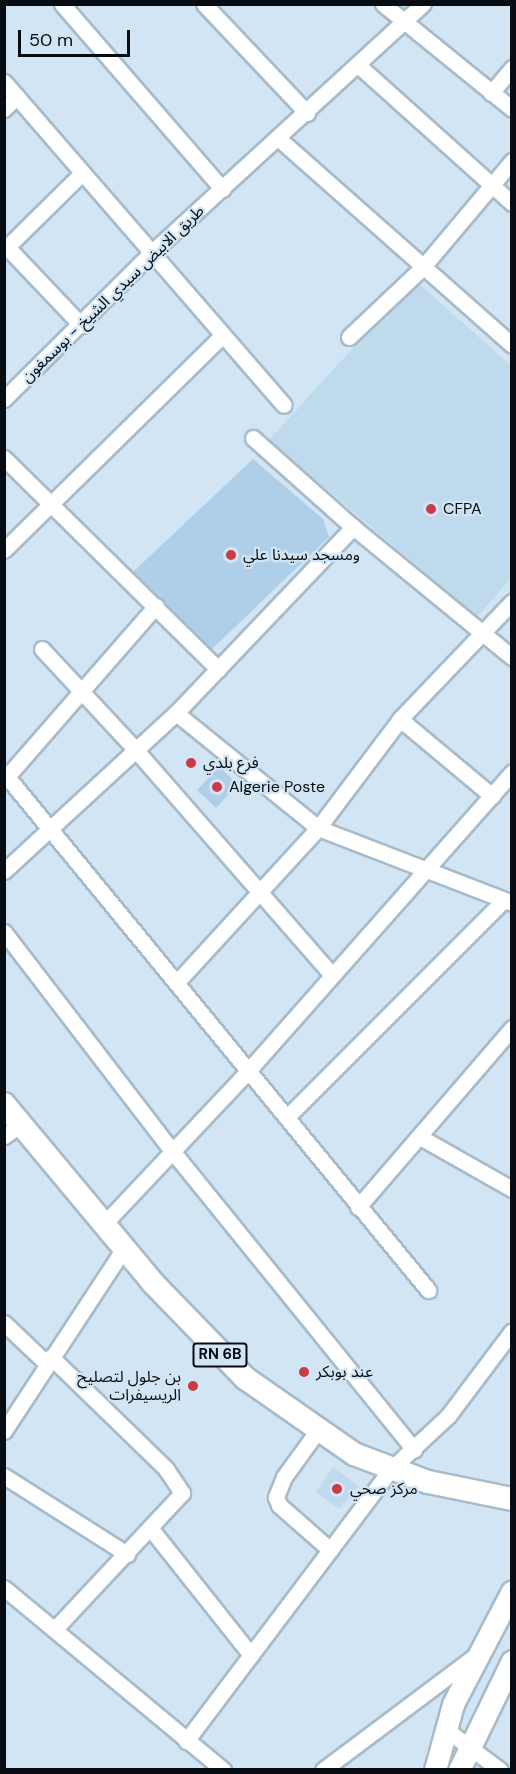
<!DOCTYPE html>
<html>
<head>
<meta charset="utf-8">
<style>
  body { margin:0 }
  #map { position:relative; width:516px; height:1774px; overflow:hidden; background:#d2e5f4; font-family:"DM Sans","Noto Sans Arabic",sans-serif }
  div>[style] { position:absolute }
  .built>* { inset:0; background:#bfd9ed }
  .building>* { inset:0; background:#afcfe8 }
  .roads { filter:drop-shadow(2px 0 #a8bbc9) drop-shadow(-2px 0 #a8bbc9) drop-shadow(0 2px #a8bbc9) drop-shadow(0 -2px #a8bbc9) }
  .street>* { height:15px; margin:-7.5px; padding:0 7.5px; transform-origin:7.5px; border-radius:7.5px; background:#fff }
  .secondary>* { height:21px; margin:-10.5px; padding:0 10.5px; transform-origin:10.5px; border-radius:10.5px; background:#fff }
  .primary>* { height:22px; margin:-11px; padding:0 11px; transform-origin:11px; border-radius:11px; background:#fff }
  .dots>* { width:16px; height:16px; translate:-50% -50%; box-sizing:border-box; border:3px solid #d2e5f4; border-radius:50% }
  span { translate:-50% -50%; white-space:nowrap; text-align:center; line-height:1.15; -webkit-text-stroke:4.5px #d2e5f4; paint-order:stroke }
  .shield-label span { padding:2px 4px; background:#d2e5f4; border:2px solid; border-radius:4px; -webkit-text-stroke-width:0 }
  .shield-label { font-size:15px; color:#070d12; font-weight:700 }
  .street-label { font-size:16px; color:#070d12 }
  .poi-label { font-size:16px; color:#070d12 }
  .left { translate:0 -50%; text-align:left }
  .right { translate:-100% -50%; text-align:right }
  .frame { position:absolute; inset:0; border:6px solid #070d12; pointer-events:none }
  .scale { position:absolute; left:18px; top:30px; width:112px; height:27px; box-sizing:border-box; border:3px solid #070d12; border-top:0; padding-left:8px; font-size:18px; line-height:21px; white-space:nowrap; color:#070d12; -webkit-text-stroke:4px #d2e5f4; paint-order:stroke }
</style>
</head>
<body>
<div id="map">
  <div class="built">
    <div style="clip-path:polygon(415px 280px,511px 366px,511px 578px,477px 617px,269px 440px)"></div>
    <div style="clip-path:polygon(333px 1467px,358px 1486px,339px 1509px,316px 1492px)"></div>
  </div>
  <div class="building">
    <div style="clip-path:polygon(253px 459px,323px 519px,329px 537px,212px 649px,133px 572px)"></div>
    <div style="clip-path:polygon(219px 767px,238px 784px,216px 808px,197px 790px)"></div>
  </div>
  <div class="roads">
    <div class="street">
      <div style="left:62px;top:4px;width:245px;rotate:49.1deg"></div>
      <div style="left:204px;top:4px;width:150px;rotate:46.6deg"></div>
      <div style="left:383px;top:4px;width:166px;rotate:39.1deg"></div>
      <div style="left:358px;top:65px;width:207px;rotate:41.9deg"></div>
      <div style="left:4px;top:82px;width:427px;rotate:49.1deg"></div>
      <div style="left:491px;top:93px;width:33px;rotate:-50deg"></div>
      <div style="left:4px;top:109px;width:18px;rotate:-45deg"></div>
      <div style="left:278px;top:138px;width:312px;rotate:41.5deg"></div>
      <div style="left:7px;top:247px;width:108px;rotate:46.5deg"></div>
      <div style="left:4px;top:250px;width:110px;rotate:-44.6deg"></div>
      <div style="left:349px;top:337px;width:100px;rotate:-43.4deg"></div>
      <div style="left:422px;top:268px;width:140px;rotate:-49.9deg"></div>
      <div style="left:4px;top:399px;width:207px;rotate:-44.8deg"></div>
      <div style="left:151px;top:253px;width:369px;rotate:-42.5deg"></div>
      <div style="left:253px;top:438px;width:134px;rotate:41.7deg"></div>
      <div style="left:353px;top:527px;width:205px;rotate:39.3deg"></div>
      <div style="left:4px;top:458px;width:301px;rotate:44.6deg"></div>
      <div style="left:4px;top:550px;width:305px;rotate:-44.5deg"></div>
      <div style="left:42px;top:649px;width:135px;rotate:47.1deg"></div>
      <div style="left:134px;top:748px;width:301px;rotate:48.9deg"></div>
      <div style="left:176px;top:713px;width:183px;rotate:39deg"></div>
      <div style="left:318px;top:828px;width:208px;rotate:21.1deg"></div>
      <div style="left:400px;top:719px;width:120px;rotate:39.9deg"></div>
      <div style="left:4px;top:773px;width:669px;rotate:50.64deg"></div>
      <div style="left:4px;top:780px;width:231px;rotate:-48.9deg"></div>
      <div style="left:4px;top:871px;width:234px;rotate:-42.6deg"></div>
      <div style="left:176px;top:713px;width:257px;rotate:-46.4deg"></div>
      <div style="left:4px;top:932px;width:277px;rotate:52.5deg"></div>
      <div style="left:173px;top:1152px;width:383px;rotate:51deg"></div>
      <div style="left:178px;top:981px;width:207px;rotate:-47.5deg"></div>
      <div style="left:318px;top:828px;width:136px;rotate:-53deg"></div>
      <div style="left:400px;top:719px;width:162px;rotate:-46.3deg"></div>
      <div style="left:287px;top:1117px;width:305px;rotate:-45deg"></div>
      <div style="left:4px;top:1136px;width:21px;rotate:-35deg"></div>
      <div style="left:420px;top:1137px;width:106px;rotate:29.5deg"></div>
      <div style="left:358px;top:1207px;width:236px;rotate:-49.3deg"></div>
      <div style="left:104px;top:1224px;width:209px;rotate:-46.7deg"></div>
      <div style="left:247px;top:1072px;width:400px;rotate:-48.5deg"></div>
      <div style="left:4px;top:1323px;width:59px;rotate:43.6deg"></div>
      <div style="left:51px;top:1357px;width:161px;rotate:44.2deg"></div>
      <div style="left:166px;top:1469px;width:29px;rotate:56deg"></div>
      <div style="left:182px;top:1493px;width:187px;rotate:133.1deg"></div>
      <div style="left:318px;top:1430px;width:58px;rotate:125.9deg"></div>
      <div style="left:284px;top:1477px;width:22px;rotate:112deg"></div>
      <div style="left:276px;top:1497px;width:9px;rotate:69deg"></div>
      <div style="left:279px;top:1505px;width:68px;rotate:41.4deg"></div>
      <div style="left:4px;top:1431px;width:219px;rotate:-56.7deg"></div>
      <div style="left:4px;top:1476px;width:146px;rotate:32.4deg"></div>
      <div style="left:151px;top:1529px;width:161px;rotate:51.6deg"></div>
      <div style="left:4px;top:1588px;width:285px;rotate:39.7deg"></div>
      <div style="left:444px;top:1728px;width:70px;rotate:36.9deg"></div>
      <div style="left:186px;top:1741px;width:339px;rotate:-53deg"></div>
      <div style="left:390px;top:1470px;width:79px;rotate:-43deg"></div>
      <div style="left:448px;top:1416px;width:106px;rotate:-53deg"></div>
      <div style="left:323px;top:1770px;width:190px;rotate:-36.9deg"></div>
    </div>
    <div class="secondary">
      <div style="left:435px;top:1770px;width:68px;rotate:-74.7deg"></div>
      <div style="left:453px;top:1704px;width:127px;rotate:-62.4deg"></div>
      <div style="left:459px;top:1770px;width:121px;rotate:-64.1deg"></div>
    </div>
    <div class="primary">
      <div style="left:4px;top:1104px;width:233px;rotate:50.2deg"></div>
      <div style="left:153px;top:1283px;width:132px;rotate:45.9deg"></div>
      <div style="left:245px;top:1378px;width:133px;rotate:34.9deg"></div>
      <div style="left:354px;top:1454px;width:79px;rotate:20.7deg"></div>
      <div style="left:428px;top:1482px;width:86px;rotate:11.4deg"></div>
    </div>
  </div>
  <div class="dots">
    <div style="left:431px;top:509px;background:#ca3a47"></div>
    <div style="left:231px;top:555px;background:#ca3a47"></div>
    <div style="left:191px;top:763px;background:#ca3a47"></div>
    <div style="left:217px;top:787px;background:#ca3a47"></div>
    <div style="left:304px;top:1372px;background:#ca3a47"></div>
    <div style="left:193px;top:1386px;background:#ca3a47"></div>
    <div style="left:337px;top:1489px;background:#ca3a47"></div>
  </div>
  <div class="shield-label">
    <span style="left:220px;top:1355px">RN 6B</span>
  </div>
  <div class="street-label">
    <span style="left:113px;top:294px;rotate:-44deg">طريق الابيض سيدي الشيخ - بوسمغون</span>
  </div>
  <div class="poi-label">
    <span class="left" style="left:443px;top:509px">CFPA</span>
    <span class="left" style="left:243px;top:555px">ومسجد سيدنا علي</span>
    <span class="left" style="left:203px;top:763px">فرع بلدي</span>
    <span class="left" style="left:229px;top:787px">Algerie Poste</span>
    <span class="left" style="left:316px;top:1372px">عند بوبكر</span>
    <span class="right" style="left:181px;top:1386px">بن جلول لتصليح<br>الريسيفرات</span>
    <span class="left" style="left:350px;top:1489px">مركز صحي</span>
  </div>
  <div class="frame"></div>
  <div class="scale">50 m</div>
</div>
</body>
</html>
